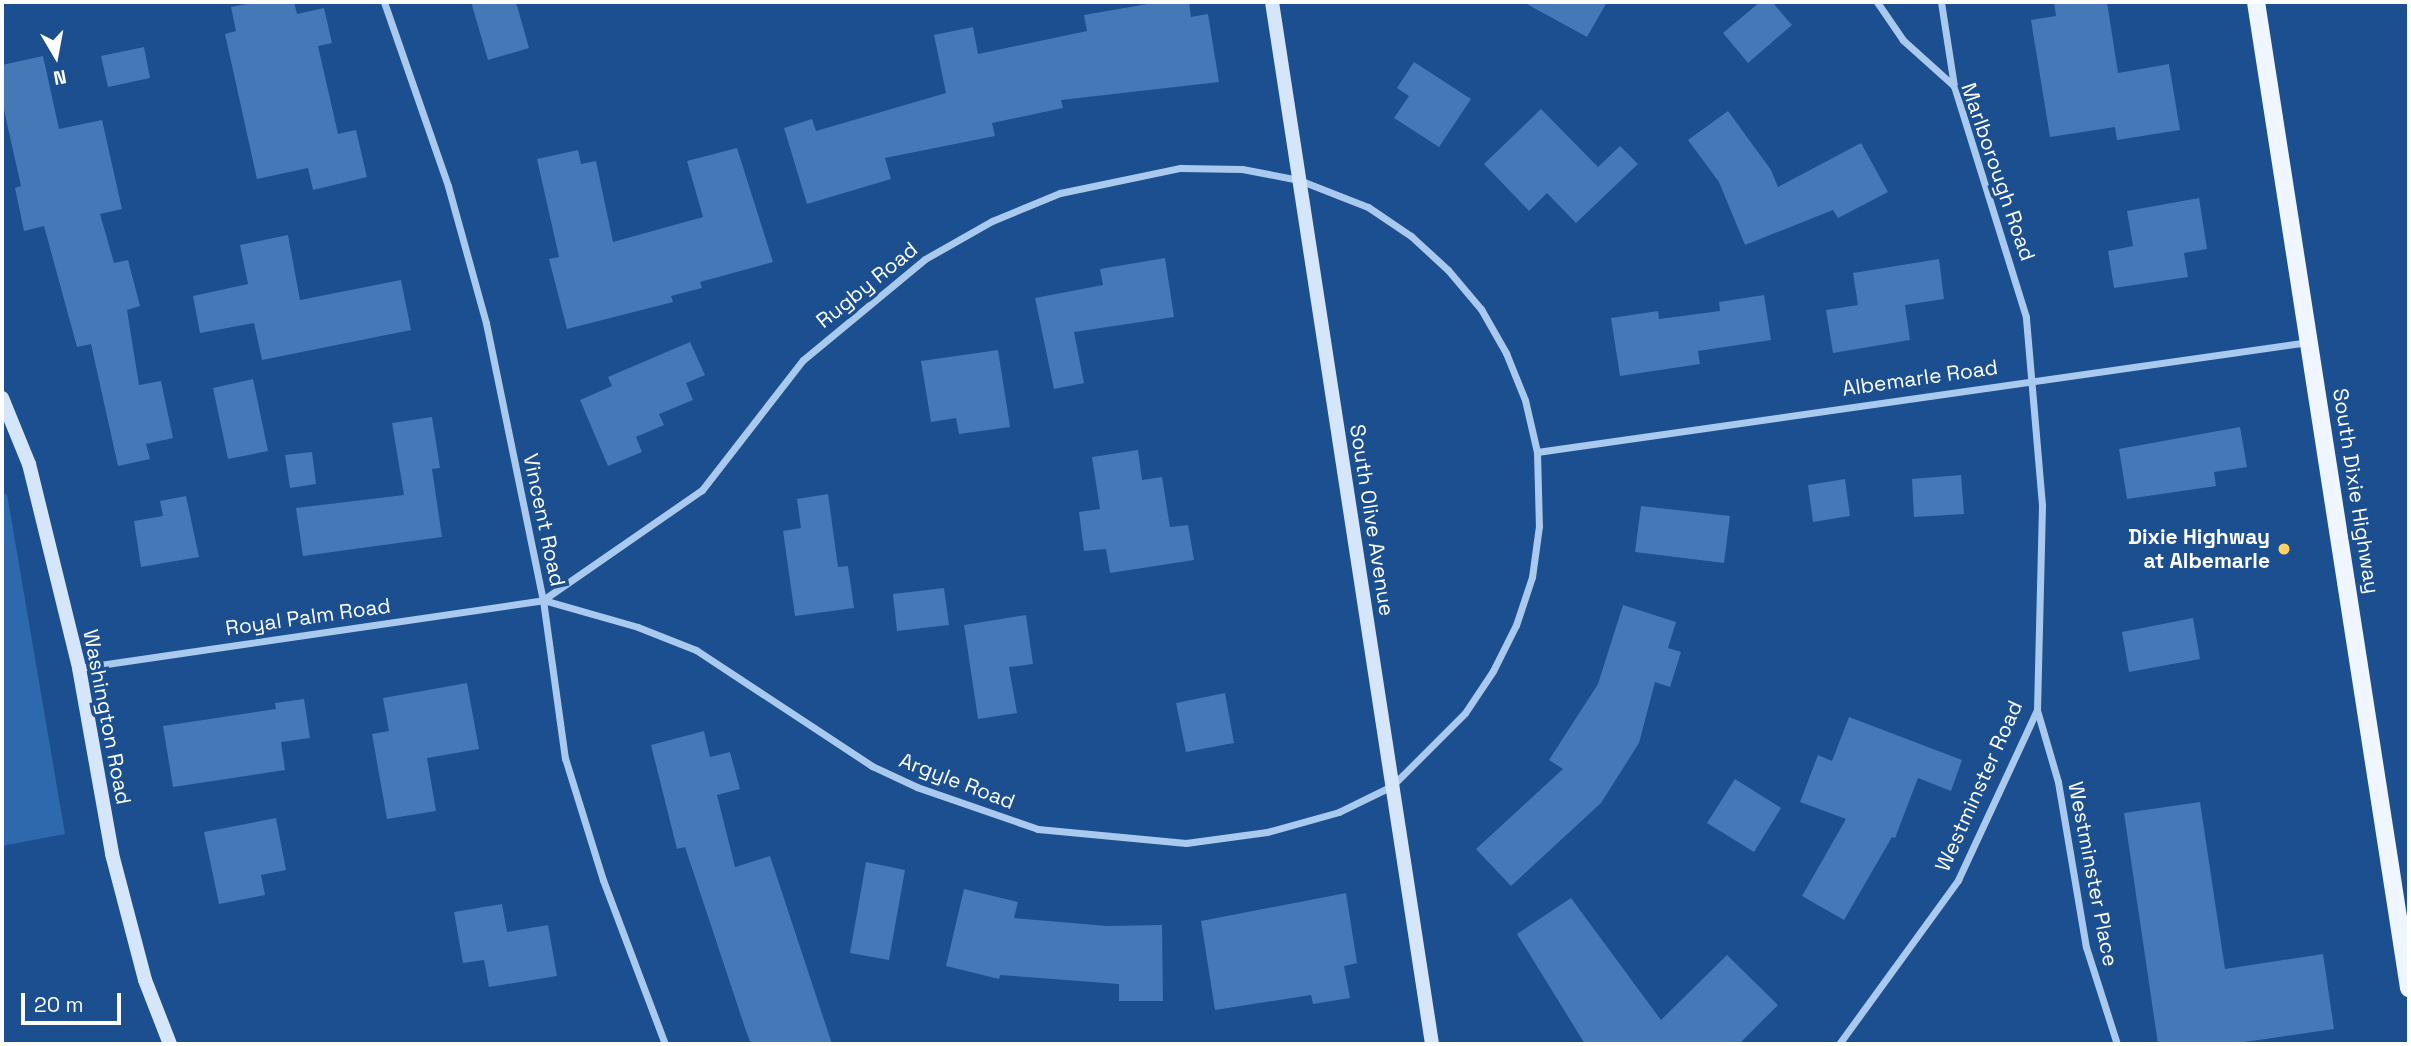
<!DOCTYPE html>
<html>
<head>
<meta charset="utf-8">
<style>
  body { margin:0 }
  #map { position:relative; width:2411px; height:1046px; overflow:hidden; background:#1b4f8f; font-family:"Space Grotesk",sans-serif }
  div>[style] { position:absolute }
  .green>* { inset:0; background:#2e69ad }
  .building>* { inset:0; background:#4478b7 }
  .street>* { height:7px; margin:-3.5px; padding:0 3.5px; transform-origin:3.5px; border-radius:3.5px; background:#a9c9ee }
  .secondary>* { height:14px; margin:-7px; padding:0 7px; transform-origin:7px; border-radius:7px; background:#d6e6fa }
  .primary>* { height:18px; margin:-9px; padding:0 9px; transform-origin:9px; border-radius:9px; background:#f0f6ff }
  .dots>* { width:19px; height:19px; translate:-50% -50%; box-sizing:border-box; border:4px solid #1b4f8f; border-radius:50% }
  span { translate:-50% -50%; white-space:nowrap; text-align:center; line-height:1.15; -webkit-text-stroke:7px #1b4f8f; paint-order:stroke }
  .street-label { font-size:21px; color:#fff }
  .poi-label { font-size:21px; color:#fff; font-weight:700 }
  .right { translate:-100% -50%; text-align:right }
  .frame { position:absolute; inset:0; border:4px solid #fff; pointer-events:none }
  .north { position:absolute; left:21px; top:21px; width:70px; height:70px; -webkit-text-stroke:5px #1b4f8f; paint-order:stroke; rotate:170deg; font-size:19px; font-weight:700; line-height:28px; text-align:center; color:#fff }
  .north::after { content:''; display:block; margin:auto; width:24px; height:32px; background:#fff; clip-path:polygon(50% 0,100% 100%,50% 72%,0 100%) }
  .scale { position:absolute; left:21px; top:993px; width:100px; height:32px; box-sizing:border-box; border:4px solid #fff; border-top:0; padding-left:9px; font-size:21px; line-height:24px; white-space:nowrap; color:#fff; -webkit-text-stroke:5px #1b4f8f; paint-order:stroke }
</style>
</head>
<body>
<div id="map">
  <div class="green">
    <div style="clip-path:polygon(7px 494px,65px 834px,2px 846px,2px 495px)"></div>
  </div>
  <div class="building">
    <div style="clip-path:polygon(257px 2px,294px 2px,297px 14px,324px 8px,332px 43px,318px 46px,338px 134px,356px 130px,367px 177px,313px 190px,308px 168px,257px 179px,225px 34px,236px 31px,231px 7px)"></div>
    <div style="clip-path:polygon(471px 2px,516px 2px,529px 48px,488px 60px)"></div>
    <div style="clip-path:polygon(1159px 2px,1189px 2px,1191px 17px,1208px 14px,1219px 82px,1061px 100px,1063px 108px,992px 123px,995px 136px,885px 158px,891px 179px,807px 204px,784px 128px,812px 119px,816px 131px,946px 93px,934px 35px,973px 27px,978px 54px,1087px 31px,1084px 15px)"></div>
    <div style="clip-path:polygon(1523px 2px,1607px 2px,1587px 37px)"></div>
    <div style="clip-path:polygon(1760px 2px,1772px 2px,1792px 25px,1748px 63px,1723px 33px)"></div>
    <div style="clip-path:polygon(2054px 2px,2107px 2px,2118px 73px,2169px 64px,2180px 130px,2117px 140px,2115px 127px,2050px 137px,2031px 20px,2056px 16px)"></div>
    <div style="clip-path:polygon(144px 47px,150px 78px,108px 87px,101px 56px)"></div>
    <div style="clip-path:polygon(43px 56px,59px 129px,102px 120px,122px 209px,100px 214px,114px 263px,128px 260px,140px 306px,127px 310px,139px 385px,161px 381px,173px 438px,146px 444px,150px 459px,118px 466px,91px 344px,77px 347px,44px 226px,24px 231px,15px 188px,21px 186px,2px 101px,2px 65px)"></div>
    <div style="clip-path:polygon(1414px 62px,1471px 99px,1439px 147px,1394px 118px,1409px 96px,1397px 88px)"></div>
    <div style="clip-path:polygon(1541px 109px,1598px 167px,1620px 146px,1638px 164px,1576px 223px,1547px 193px,1529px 211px,1484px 164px)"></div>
    <div style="clip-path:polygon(1728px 111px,1771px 170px,1778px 187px,1861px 143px,1888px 192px,1838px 218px,1833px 210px,1745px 245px,1719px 182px,1688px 140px)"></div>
    <div style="clip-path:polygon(737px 148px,773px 262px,700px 282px,702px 288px,671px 296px,673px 302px,567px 329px,549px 259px,559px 257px,537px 159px,578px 150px,581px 164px,596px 161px,613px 242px,703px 217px,687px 161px)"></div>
    <div style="clip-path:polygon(2199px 198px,2207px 249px,2184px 253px,2188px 277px,2114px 288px,2108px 251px,2133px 246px,2127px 211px)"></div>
    <div style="clip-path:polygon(288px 235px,300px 300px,401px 280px,411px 330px,262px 360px,254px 323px,200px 333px,193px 296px,248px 284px,240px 245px)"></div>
    <div style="clip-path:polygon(1165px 258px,1174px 317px,1074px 332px,1084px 383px,1054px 389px,1035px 298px,1103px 285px,1100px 269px)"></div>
    <div style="clip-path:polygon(1939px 259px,1944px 299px,1905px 305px,1910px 340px,1833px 353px,1826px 310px,1858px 305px,1853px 273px)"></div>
    <div style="clip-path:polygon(1764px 295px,1771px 340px,1698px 351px,1700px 364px,1620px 376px,1611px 318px,1658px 311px,1659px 319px,1720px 311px,1719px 302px)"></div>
    <div style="clip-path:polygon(690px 342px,705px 375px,686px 383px,693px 400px,659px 414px,664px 425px,636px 437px,642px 452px,608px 466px,580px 400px,612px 386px,608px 377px)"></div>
    <div style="clip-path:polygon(998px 350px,1010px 427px,959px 434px,956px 418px,931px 422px,921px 361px)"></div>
    <div style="clip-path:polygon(253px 379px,268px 451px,228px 459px,213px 388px)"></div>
    <div style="clip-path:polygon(432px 417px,440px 468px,432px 469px,442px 537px,303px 556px,296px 508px,404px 495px,392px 423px)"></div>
    <div style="clip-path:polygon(2240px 427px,2247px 467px,2214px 472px,2216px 486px,2127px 499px,2119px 449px)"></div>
    <div style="clip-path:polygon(1138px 450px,1142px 480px,1162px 477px,1170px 527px,1188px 525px,1194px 560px,1110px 573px,1106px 549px,1084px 551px,1079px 512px,1100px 509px,1092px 457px)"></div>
    <div style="clip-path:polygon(312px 452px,316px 484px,290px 488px,285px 455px)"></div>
    <div style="clip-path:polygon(1961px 475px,1964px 514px,1914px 517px,1912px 479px)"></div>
    <div style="clip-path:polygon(1845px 479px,1850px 516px,1813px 522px,1808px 485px)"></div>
    <div style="clip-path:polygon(828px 494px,838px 567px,848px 566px,854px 608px,795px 616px,783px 531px,801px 528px,797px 499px)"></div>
    <div style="clip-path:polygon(186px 496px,199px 557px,141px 567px,134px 521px,163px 516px,160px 501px)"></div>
    <div style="clip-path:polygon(1641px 506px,1730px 516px,1724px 563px,1635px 552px)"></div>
    <div style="clip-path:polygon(944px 588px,949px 625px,897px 631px,893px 594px)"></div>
    <div style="clip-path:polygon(1623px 605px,1676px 622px,1668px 648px,1681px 652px,1670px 687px,1655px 682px,1639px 743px,1601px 803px,1511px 886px,1476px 849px,1563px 769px,1549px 760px,1598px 684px)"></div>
    <div style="clip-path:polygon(1026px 615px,1033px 664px,1009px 667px,1017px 713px,978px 719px,964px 625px)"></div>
    <div style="clip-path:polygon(2193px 618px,2200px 659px,2129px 672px,2122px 632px)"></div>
    <div style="clip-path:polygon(467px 683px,479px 749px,427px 758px,436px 811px,387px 819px,372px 734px,389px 731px,383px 698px)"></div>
    <div style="clip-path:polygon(1225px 693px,1234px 743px,1186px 752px,1176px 703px)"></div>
    <div style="clip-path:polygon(304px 699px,310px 738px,281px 742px,285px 770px,173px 787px,163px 726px,276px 709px,275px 703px)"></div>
    <div style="clip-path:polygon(1849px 717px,1962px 760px,1951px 791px,1918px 778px,1895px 838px,1892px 837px,1844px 920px,1802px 896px,1846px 819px,1800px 802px,1818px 755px,1832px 761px)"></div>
    <div style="clip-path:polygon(704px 731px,710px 757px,730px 752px,740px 789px,717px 795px,735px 867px,770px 856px,832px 1044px,751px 1044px,745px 1028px,685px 847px,677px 849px,651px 745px)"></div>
    <div style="clip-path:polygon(1735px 779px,1781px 808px,1754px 852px,1707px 823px)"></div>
    <div style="clip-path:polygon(2200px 802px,2225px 969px,2323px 954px,2334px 1029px,2230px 1044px,2158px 1044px,2124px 813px)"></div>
    <div style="clip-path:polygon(276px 818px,286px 870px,261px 875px,265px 895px,219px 904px,204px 832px)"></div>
    <div style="clip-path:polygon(866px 862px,905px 870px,889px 960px,850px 953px)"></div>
    <div style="clip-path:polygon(964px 889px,1018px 902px,1014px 918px,1107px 926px,1162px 925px,1163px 1001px,1119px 1001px,1119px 984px,1000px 975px,999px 979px,946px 966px)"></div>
    <div style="clip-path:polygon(1346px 893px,1357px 963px,1344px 966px,1350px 998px,1313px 1004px,1311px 995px,1215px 1010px,1201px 921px)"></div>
    <div style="clip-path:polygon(1571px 898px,1661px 1020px,1727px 955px,1778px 1005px,1739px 1044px,1585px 1044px,1517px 934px)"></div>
    <div style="clip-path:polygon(502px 904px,507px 932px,548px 925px,557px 976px,489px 987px,484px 960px,463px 963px,454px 912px)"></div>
  </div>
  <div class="street">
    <div style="left:384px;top:2px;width:195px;rotate:70.8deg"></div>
    <div style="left:448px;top:186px;width:142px;rotate:74.5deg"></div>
    <div style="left:486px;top:323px;width:283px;rotate:78.4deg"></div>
    <div style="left:543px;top:600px;width:160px;rotate:82.1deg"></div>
    <div style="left:565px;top:758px;width:128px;rotate:72.7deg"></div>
    <div style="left:603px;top:880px;width:175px;rotate:69.3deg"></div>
    <div style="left:1941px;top:2px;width:85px;rotate:81.2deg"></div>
    <div style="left:1537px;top:452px;width:780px;rotate:-8.11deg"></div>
    <div style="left:79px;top:668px;width:469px;rotate:-8.3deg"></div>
    <div style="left:543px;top:600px;width:193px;rotate:-34.7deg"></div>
    <div style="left:702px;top:490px;width:165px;rotate:-52.2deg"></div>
    <div style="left:803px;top:360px;width:158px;rotate:-39.6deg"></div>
    <div style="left:925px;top:259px;width:77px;rotate:-29.6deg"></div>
    <div style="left:992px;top:221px;width:74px;rotate:-22.4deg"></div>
    <div style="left:1060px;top:193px;width:123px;rotate:-11.8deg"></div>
    <div style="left:1180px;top:168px;width:62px;rotate:0.9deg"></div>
    <div style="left:1242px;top:169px;width:58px;rotate:10.9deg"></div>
    <div style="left:1299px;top:180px;width:74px;rotate:21.4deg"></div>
    <div style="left:1368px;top:207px;width:52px;rotate:34deg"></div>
    <div style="left:1411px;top:236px;width:50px;rotate:42.6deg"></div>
    <div style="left:1448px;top:270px;width:51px;rotate:49.8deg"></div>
    <div style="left:1481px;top:309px;width:51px;rotate:60.4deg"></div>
    <div style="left:1506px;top:353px;width:51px;rotate:68deg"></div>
    <div style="left:1525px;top:400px;width:53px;rotate:77deg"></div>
    <div style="left:1537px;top:452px;width:74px;rotate:88.5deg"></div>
    <div style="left:1539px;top:526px;width:51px;rotate:97.8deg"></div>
    <div style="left:1532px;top:577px;width:51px;rotate:108.4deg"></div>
    <div style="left:1516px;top:625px;width:51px;rotate:116.6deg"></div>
    <div style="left:1493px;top:671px;width:50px;rotate:123.7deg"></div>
    <div style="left:1465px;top:713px;width:103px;rotate:135deg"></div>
    <div style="left:1392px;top:786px;width:59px;rotate:153.9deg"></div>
    <div style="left:1339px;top:812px;width:75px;rotate:164.5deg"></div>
    <div style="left:1267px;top:832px;width:82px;rotate:172.3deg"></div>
    <div style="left:1186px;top:843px;width:149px;rotate:-174.6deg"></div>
    <div style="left:1038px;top:829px;width:128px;rotate:-160.9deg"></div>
    <div style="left:917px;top:787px;width:50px;rotate:-155deg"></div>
    <div style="left:872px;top:766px;width:211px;rotate:-146.6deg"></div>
    <div style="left:696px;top:650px;width:62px;rotate:-158.4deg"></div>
    <div style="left:638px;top:627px;width:99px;rotate:-164.1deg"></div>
    <div style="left:2037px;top:710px;width:75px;rotate:73.7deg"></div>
    <div style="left:2058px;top:782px;width:167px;rotate:80.4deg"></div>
    <div style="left:2086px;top:947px;width:102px;rotate:72.3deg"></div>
    <div style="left:1839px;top:1044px;width:203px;rotate:-54deg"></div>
    <div style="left:1958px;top:880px;width:187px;rotate:-65.1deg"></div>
    <div style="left:2037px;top:710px;width:205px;rotate:-88.6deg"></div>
    <div style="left:2042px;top:505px;width:189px;rotate:-94.9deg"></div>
    <div style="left:2026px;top:317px;width:242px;rotate:-107.3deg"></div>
    <div style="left:1954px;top:86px;width:69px;rotate:-138deg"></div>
    <div style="left:1903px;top:40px;width:46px;rotate:-124.4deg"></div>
  </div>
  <div class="secondary">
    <div style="left:1272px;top:2px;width:1054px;rotate:81.27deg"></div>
    <div style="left:2px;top:398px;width:71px;rotate:67.8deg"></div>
    <div style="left:29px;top:464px;width:210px;rotate:76.2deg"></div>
    <div style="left:79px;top:668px;width:189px;rotate:79.9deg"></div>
    <div style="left:112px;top:854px;width:130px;rotate:75.3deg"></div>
    <div style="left:145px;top:980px;width:69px;rotate:68.7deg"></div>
  </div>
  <div class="primary">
    <div style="left:2256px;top:2px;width:998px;rotate:81.18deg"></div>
  </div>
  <div class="dots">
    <div style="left:2284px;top:549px;background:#ffd166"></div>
  </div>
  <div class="street-label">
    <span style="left:1998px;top:172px;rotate:71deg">Marlborough Road</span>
    <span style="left:867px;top:285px;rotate:-39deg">Rugby Road</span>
    <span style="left:1920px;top:378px;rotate:-8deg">Albemarle Road</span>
    <span style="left:2356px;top:491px;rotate:81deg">South Dixie Highway</span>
    <span style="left:544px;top:520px;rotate:78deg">Vincent Road</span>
    <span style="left:1372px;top:520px;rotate:81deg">South Olive Avenue</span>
    <span style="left:308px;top:617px;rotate:-8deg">Royal Palm Road</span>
    <span style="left:107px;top:717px;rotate:79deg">Washington Road</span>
    <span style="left:957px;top:781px;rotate:21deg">Argyle Road</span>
    <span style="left:1979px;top:786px;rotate:-66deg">Westminster Road</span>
    <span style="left:2093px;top:874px;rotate:79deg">Westminster Place</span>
  </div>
  <div class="poi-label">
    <span class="right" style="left:2270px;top:549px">Dixie Highway<br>at Albemarle</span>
  </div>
  <div class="frame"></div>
  <div class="north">N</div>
  <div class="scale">20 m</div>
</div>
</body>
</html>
